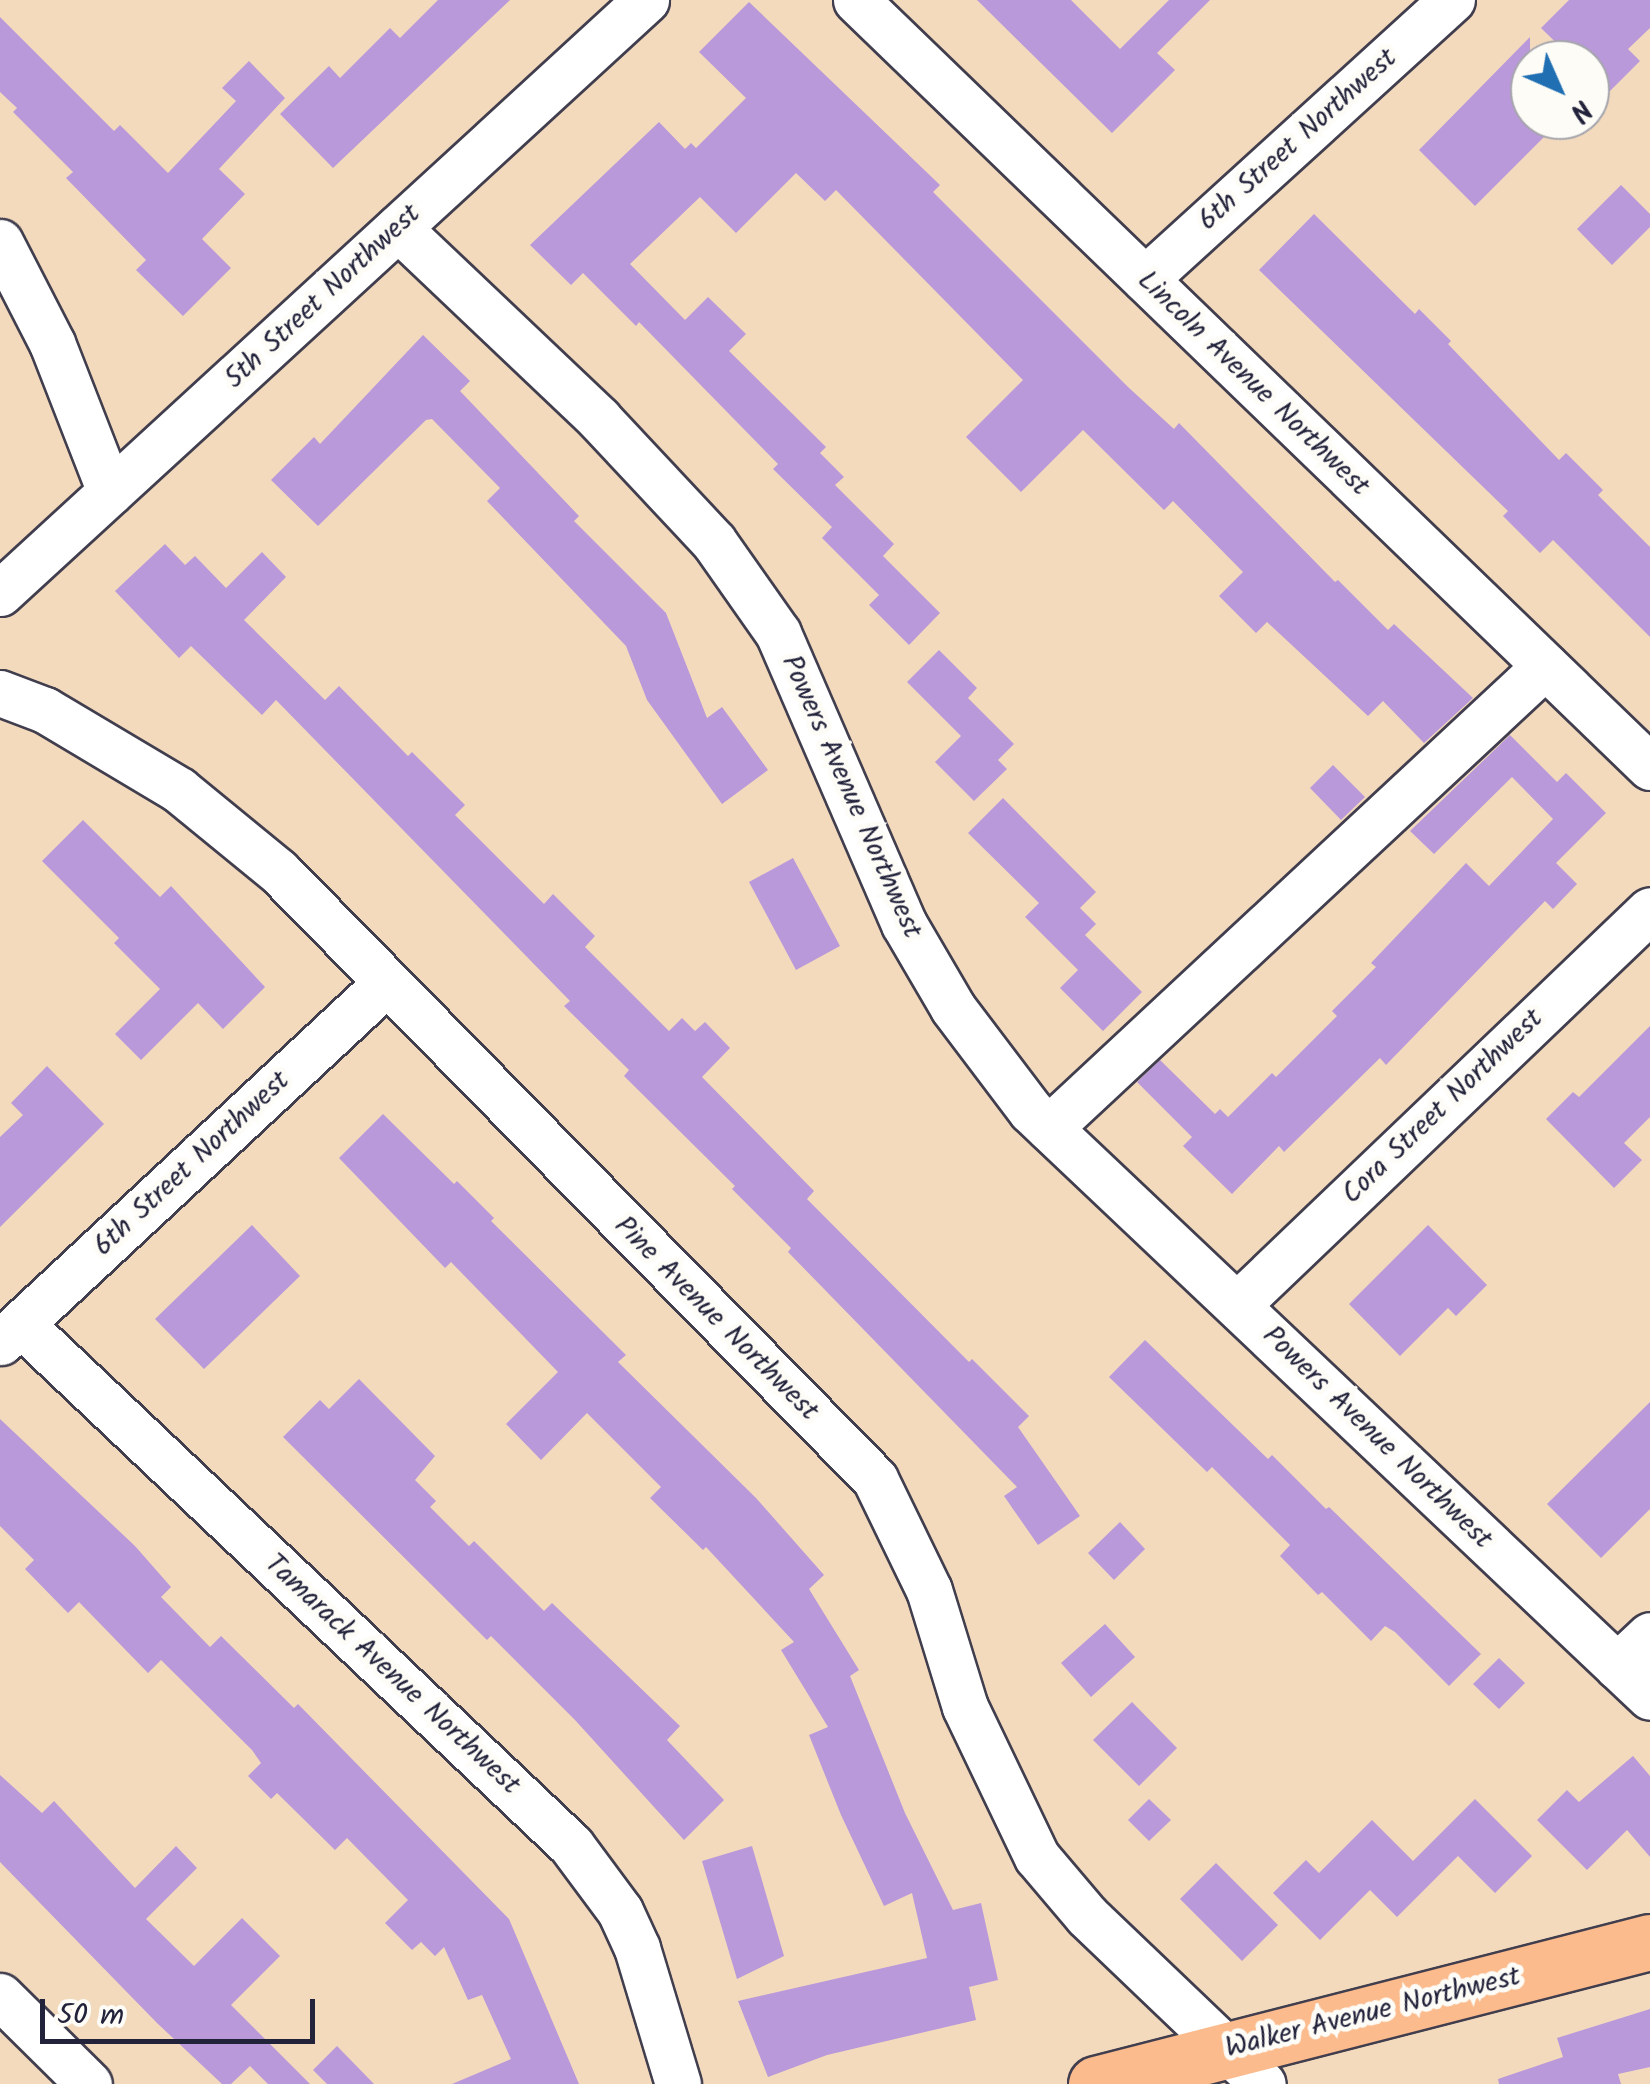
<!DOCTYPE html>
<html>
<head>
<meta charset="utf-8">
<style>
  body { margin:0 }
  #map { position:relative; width:1650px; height:2084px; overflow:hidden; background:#f3dabd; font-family:Kalam,sans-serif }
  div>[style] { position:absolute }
  .building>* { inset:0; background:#b999d9 }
  .roads { filter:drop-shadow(2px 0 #413e4e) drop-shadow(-2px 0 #413e4e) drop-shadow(0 2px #413e4e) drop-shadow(0 -2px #413e4e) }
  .minor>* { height:45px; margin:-22.5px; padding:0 22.5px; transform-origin:22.5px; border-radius:22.5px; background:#fff }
  .major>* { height:55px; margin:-27.5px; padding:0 27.5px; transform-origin:27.5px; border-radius:27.5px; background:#fbbb8d }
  span { translate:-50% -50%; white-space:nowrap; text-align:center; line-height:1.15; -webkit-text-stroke:10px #fdfcf7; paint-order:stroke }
  .street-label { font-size:28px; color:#22223b }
  .north { position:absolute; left:1510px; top:40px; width:100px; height:100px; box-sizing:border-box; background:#fdfcf7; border:2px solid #a5a5ac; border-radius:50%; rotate:135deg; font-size:28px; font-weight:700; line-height:40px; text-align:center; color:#22223b }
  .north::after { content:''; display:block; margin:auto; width:35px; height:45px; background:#1f6fb2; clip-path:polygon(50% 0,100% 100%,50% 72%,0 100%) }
  .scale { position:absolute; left:40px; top:1999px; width:275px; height:45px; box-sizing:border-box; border:5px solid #22223b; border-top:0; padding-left:12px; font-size:30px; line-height:35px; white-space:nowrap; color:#22223b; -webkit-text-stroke:8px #fdfcf7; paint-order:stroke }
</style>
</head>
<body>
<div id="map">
  <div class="building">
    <div style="clip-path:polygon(438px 0,510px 0,333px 168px,280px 114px,329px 66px,340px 78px,390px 28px,400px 38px)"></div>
    <div style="clip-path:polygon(977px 0,1071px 0,1120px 49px,1169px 0,1210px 0,1157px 53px,1175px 70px,1112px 133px)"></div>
    <div style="clip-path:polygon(1569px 0,1650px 0,1650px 28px,1628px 49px,1640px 61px,1607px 94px,1590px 76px,1590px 60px,1574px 60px,1541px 28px)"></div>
    <div style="clip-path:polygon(749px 2px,940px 185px,933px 192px,1128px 387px,1174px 429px,1179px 423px,1335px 582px,1338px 580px,1388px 630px,1394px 624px,1473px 698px,1424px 743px,1383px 701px,1368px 716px,1267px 622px,1256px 633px,1219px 596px,1243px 572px,1173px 501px,1164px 510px,1083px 430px,1021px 492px,966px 437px,1023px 380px,836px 190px,825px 201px,796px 173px,736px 233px,700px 197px,630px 264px,685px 320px,708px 297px,746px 334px,729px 351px,826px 447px,820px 453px,844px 477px,835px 485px,894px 544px,883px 556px,940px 613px,909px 645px,869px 605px,879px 595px,822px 538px,832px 527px,773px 469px,778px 464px,639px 322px,636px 326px,583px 273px,571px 285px,530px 245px,659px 122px,685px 149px,691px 143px,696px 148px,746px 98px,699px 52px)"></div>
    <div style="clip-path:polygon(0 17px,114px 131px,120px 125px,168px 173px,236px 101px,222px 88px,249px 61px,285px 98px,219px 169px,245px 194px,202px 239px,231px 268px,183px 316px,136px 270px,146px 260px,66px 178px,73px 172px,13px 112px,17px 108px,0 92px)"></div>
    <div style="clip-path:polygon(1530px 37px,1530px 120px,1561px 120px,1475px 206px,1419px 150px)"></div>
    <div style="clip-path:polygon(1621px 185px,1650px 214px,1650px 227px,1612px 265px,1577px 229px)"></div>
    <div style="clip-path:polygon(1314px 214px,1415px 314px,1419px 309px,1451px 341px,1448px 344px,1559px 460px,1566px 453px,1603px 490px,1598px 495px,1650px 547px,1650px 637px,1553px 540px,1540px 553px,1503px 516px,1508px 511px,1259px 270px)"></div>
    <div style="clip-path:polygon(423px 335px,470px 381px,460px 391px,579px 516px,574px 521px,666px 613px,707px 718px,722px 707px,768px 770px,722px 804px,647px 700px,626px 646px,487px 501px,500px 488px,432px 419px,426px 420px,318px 526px,271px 480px,314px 437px,320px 444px)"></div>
    <div style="clip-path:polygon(165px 544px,185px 565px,195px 556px,226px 588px,262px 552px,286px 577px,244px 620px,325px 700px,339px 686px,408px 756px,412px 752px,465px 805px,455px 815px,544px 904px,553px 894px,595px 936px,585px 947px,669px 1031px,682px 1018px,695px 1031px,705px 1022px,730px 1048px,702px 1077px,814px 1191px,807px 1199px,969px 1362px,972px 1359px,1029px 1416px,1018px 1427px,1080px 1516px,1038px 1545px,1004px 1496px,1017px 1487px,788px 1252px,791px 1248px,732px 1189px,735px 1186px,624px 1076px,629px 1070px,564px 1006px,570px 1001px,276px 700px,262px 715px,191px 646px,179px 658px,115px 591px)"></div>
    <div style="clip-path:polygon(939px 650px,977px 688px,968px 698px,1014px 744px,998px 760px,1007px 769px,974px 801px,935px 762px,961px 736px,907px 682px)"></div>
    <div style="clip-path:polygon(1510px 735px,1557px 782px,1566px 773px,1606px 813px,1556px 863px,1577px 884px,1553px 909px,1545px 901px,1386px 1065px,1380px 1058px,1284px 1152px,1279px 1146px,1232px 1194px,1183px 1146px,1192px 1137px,1137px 1082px,1160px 1060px,1215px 1114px,1220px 1109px,1228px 1117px,1272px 1073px,1276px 1077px,1337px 1016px,1332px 1011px,1376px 967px,1371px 963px,1466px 863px,1489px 886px,1553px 819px,1512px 777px,1434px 854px,1410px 831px)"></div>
    <div style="clip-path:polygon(1333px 765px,1365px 797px,1341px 820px,1310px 788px)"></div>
    <div style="clip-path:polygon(1003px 798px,1096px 892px,1080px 908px,1096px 924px,1085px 935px,1142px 992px,1103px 1031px,1060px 988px,1078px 970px,1025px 917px,1039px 903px,968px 833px)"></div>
    <div style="clip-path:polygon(83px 820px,160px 897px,171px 886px,265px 987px,223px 1029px,198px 1003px,141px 1060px,115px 1034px,160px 989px,114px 943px,119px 938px,42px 861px)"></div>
    <div style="clip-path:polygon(793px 858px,840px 946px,796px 970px,749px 882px)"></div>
    <div style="clip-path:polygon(1650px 1026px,1650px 1117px,1624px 1143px,1642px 1160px,1614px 1188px,1546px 1119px,1573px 1092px,1579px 1097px)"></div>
    <div style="clip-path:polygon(47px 1066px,104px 1124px,0 1227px,0 1137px,23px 1115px,11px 1103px)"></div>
    <div style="clip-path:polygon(383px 1114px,454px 1184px,457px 1181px,494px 1218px,491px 1221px,626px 1355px,618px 1362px,756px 1498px,824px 1575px,809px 1589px,859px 1670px,850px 1676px,905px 1813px,953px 1910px,981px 1903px,998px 1980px,969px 1987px,976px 2020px,827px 2055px,768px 2077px,738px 2001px,927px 1958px,912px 1893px,884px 1906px,841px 1815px,809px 1735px,828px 1727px,781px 1650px,794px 1642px,706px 1547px,703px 1550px,650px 1498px,661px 1487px,587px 1413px,541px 1460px,506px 1424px,558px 1372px,451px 1262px,445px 1268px,339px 1158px)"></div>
    <div style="clip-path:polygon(252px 1225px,300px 1276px,204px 1369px,155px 1319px)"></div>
    <div style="clip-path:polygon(1428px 1225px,1487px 1285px,1456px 1316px,1448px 1308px,1400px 1356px,1349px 1304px)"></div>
    <div style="clip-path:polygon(1145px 1340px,1268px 1459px,1272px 1455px,1326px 1509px,1329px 1507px,1481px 1654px,1449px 1686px,1395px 1632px,1385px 1626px,1371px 1641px,1322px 1592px,1318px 1595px,1280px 1556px,1290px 1545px,1212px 1467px,1207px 1472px,1109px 1377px)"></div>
    <div style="clip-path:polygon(359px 1379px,435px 1456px,415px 1480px,436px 1501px,430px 1507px,469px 1546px,474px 1541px,544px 1611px,552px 1603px,680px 1726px,667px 1740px,724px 1800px,684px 1840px,575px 1720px,491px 1636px,487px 1640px,283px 1437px,320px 1400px,329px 1409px)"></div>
    <div style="clip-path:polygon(1650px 1402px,1650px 1509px,1601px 1558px,1547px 1504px)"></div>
    <div style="clip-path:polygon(0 1419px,135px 1546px,171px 1587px,161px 1597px,210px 1647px,221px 1636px,294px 1708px,298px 1704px,509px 1919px,579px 2084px,452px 2084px,511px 2059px,482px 1995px,468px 2000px,444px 1947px,435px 1956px,421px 1942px,412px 1950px,385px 1923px,408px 1900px,347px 1838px,335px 1850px,277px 1793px,271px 1799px,248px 1776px,261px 1763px,252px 1750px,161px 1660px,148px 1673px,79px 1602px,68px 1613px,25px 1569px,34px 1560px,0 1526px)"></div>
    <div style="clip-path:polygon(1120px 1522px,1145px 1549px,1114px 1580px,1088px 1553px)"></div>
    <div style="clip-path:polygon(1105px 1624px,1135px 1657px,1091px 1697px,1061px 1663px)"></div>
    <div style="clip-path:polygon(1499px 1658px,1525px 1683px,1499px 1709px,1473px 1684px)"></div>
    <div style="clip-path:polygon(1132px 1702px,1177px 1748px,1139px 1786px,1093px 1740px)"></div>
    <div style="clip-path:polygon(1633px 1756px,1650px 1776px,1650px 1857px,1627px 1830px,1587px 1870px,1537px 1820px,1567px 1790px,1579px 1802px)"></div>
    <div style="clip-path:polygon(0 1775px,42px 1813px,54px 1801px,135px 1888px,176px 1846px,197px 1868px,146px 1919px,194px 1966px,242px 1918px,280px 1956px,231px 2005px,310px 2084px,268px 2084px,250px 2066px,231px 2084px,222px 2084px,157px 2023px,0 1862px)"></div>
    <div style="clip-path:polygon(1149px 1799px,1171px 1820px,1149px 1841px,1128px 1820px)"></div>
    <div style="clip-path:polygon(1475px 1799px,1532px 1856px,1495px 1893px,1458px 1856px,1397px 1917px,1370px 1890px,1320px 1940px,1273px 1893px,1306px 1860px,1319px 1873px,1372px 1820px,1413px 1861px)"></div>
    <div style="clip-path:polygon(752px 1846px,784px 1956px,737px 1979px,702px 1861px)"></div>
    <div style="clip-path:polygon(1216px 1863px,1278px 1925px,1242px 1961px,1180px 1899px)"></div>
    <div style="clip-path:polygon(1650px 2009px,1650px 2067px,1618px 2074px,1621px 2084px,1499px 2084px,1498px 2079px,1563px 2057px,1557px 2038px)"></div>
    <div style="clip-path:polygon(337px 2046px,374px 2084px,327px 2084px,313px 2070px)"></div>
  </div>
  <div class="roads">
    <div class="minor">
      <div style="left:856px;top:0;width:1104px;rotate:44.01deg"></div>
      <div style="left:398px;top:228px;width:277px;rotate:43.5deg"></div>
      <div style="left:599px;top:419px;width:168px;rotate:46.9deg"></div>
      <div style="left:714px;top:542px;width:111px;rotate:54.9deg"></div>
      <div style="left:778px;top:633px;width:317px;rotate:66.6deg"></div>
      <div style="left:904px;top:924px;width:97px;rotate:59.7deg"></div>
      <div style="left:953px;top:1008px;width:129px;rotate:52.9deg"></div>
      <div style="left:1031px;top:1111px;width:852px;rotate:43.43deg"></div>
      <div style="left:0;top:242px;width:114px;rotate:62.8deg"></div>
      <div style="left:52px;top:343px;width:160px;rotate:68.7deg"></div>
      <div style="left:1145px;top:279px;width:415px;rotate:-42.3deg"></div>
      <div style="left:0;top:593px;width:877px;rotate:-42.55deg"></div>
      <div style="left:0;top:693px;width:48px;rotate:20.7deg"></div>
      <div style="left:45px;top:710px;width:156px;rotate:30.8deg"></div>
      <div style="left:179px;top:790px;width:128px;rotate:39.3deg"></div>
      <div style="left:278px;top:871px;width:852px;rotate:45.52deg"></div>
      <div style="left:875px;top:1479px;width:123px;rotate:64.1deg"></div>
      <div style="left:929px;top:1590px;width:122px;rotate:72.9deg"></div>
      <div style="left:965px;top:1707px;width:166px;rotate:64.4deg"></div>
      <div style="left:1037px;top:1857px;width:77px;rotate:49.7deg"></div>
      <div style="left:1087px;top:1916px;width:243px;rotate:43.7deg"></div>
      <div style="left:1049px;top:1128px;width:678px;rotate:-42.97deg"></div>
      <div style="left:1237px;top:1305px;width:571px;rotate:-43.72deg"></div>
      <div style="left:21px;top:1324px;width:758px;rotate:43.45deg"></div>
      <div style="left:571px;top:1845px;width:82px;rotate:53.4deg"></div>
      <div style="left:620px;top:1911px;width:41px;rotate:65.3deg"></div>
      <div style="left:637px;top:1948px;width:142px;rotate:73.2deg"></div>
      <div style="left:1px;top:1342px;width:525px;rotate:-42.99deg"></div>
      <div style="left:1617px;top:1666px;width:45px;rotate:-43.2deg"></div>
      <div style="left:0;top:1996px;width:125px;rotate:44.7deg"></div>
    </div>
    <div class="major">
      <div style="left:1096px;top:2084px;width:572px;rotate:-14.38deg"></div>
    </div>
  </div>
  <div class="street-label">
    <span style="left:1298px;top:140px;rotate:-42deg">6th Street Northwest</span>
    <span style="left:323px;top:297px;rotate:-43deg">5th Street Northwest</span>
    <span style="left:1253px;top:384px;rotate:44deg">Lincoln Avenue Northwest</span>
    <span style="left:851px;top:797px;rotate:66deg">Powers Avenue Northwest</span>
    <span style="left:1443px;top:1107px;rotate:-44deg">Cora Street Northwest</span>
    <span style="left:192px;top:1164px;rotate:-43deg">6th Street Northwest</span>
    <span style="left:716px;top:1319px;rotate:45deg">Pine Avenue Northwest</span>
    <span style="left:1377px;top:1438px;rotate:44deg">Powers Avenue Northwest</span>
    <span style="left:392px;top:1675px;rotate:43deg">Tamarack Avenue Northwest</span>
    <span style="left:1373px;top:2013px;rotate:-14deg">Walker Avenue Northwest</span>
  </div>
  <div class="north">N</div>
  <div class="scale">50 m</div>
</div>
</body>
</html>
